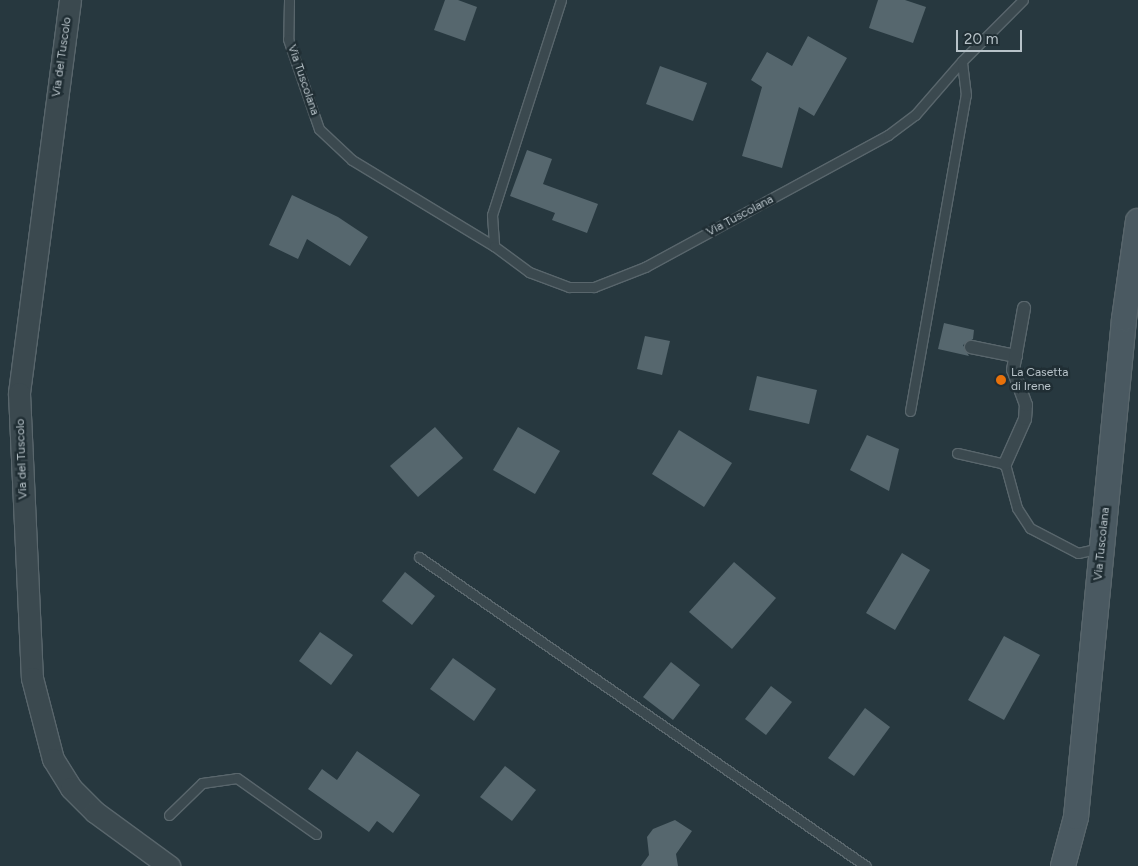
<!DOCTYPE html>
<html>
<head>
<meta charset="utf-8">
<style>
  body { margin:0 }
  #map { position:relative; width:1138px; height:866px; overflow:hidden; background:#27383f; font-family:Figtree,sans-serif }
  div>[style] { position:absolute }
  .building>* { inset:0; background:#56676e }
  .roads { filter:drop-shadow(1px 0 #59666c) drop-shadow(-1px 0 #59666c) drop-shadow(0 1px #59666c) drop-shadow(0 -1px #59666c) }
  .service>* { height:9px; margin:-4.5px; padding:0 4.5px; transform-origin:4.5px; border-radius:4.5px; background:#3b494f }
  .pedestrian>* { height:12px; margin:-6px; padding:0 6px; transform-origin:6px; border-radius:6px; background:#3b494f }
  .tertiary>* { height:21px; margin:-10.5px; padding:0 10.5px; transform-origin:10.5px; border-radius:10.5px; background:#3b494f }
  .secondary>* { height:24px; margin:-12px; padding:0 12px; transform-origin:12px; border-radius:12px; background:#4a5961 }
  .dots>* { width:14px; height:14px; translate:-50% -50%; box-sizing:border-box; border:2px solid #202e34; border-radius:50% }
  span { translate:-50% -50%; white-space:nowrap; text-align:center; line-height:1.15; -webkit-text-stroke:5px #202e34; paint-order:stroke }
  .street-label { font-size:12px; color:#b8c3c9 }
  .poi-label { font-size:12px; color:#b8c3c9 }
  .left { translate:0 -50%; text-align:left }
  .scale { position:absolute; left:956px; top:30px; width:66px; height:22px; box-sizing:border-box; border:2px solid #b8c3c9; border-top:0; padding-left:6px; font-size:15px; line-height:18px; white-space:nowrap; color:#b8c3c9; -webkit-text-stroke:4px #202e34; paint-order:stroke }
</style>
</head>
<body>
<div id="map">
  <div class="building">
    <div style="clip-path:polygon(445px 0,458px 0,477px 7px,465px 41px,434px 30px)"></div>
    <div style="clip-path:polygon(878px 0,905px 0,926px 7px,913px 43px,869px 28px)"></div>
    <div style="clip-path:polygon(808px 36px,847px 58px,814px 116px,799px 107px,782px 168px,742px 156px,762px 87px,751px 80px,767px 52px,792px 66px)"></div>
    <div style="clip-path:polygon(660px 66px,707px 83px,693px 121px,646px 104px)"></div>
    <div style="clip-path:polygon(527px 150px,552px 159px,543px 184px,598px 204px,587px 233px,552px 220px,555px 213px,510px 196px)"></div>
    <div style="clip-path:polygon(292px 195px,338px 217px,368px 237px,350px 266px,307px 239px,298px 259px,269px 245px)"></div>
    <div style="clip-path:polygon(944px 323px,974px 330px,973px 339px,963px 345px,969px 356px,938px 349px)"></div>
    <div style="clip-path:polygon(645px 336px,670px 341px,662px 375px,637px 369px)"></div>
    <div style="clip-path:polygon(757px 376px,817px 390px,809px 424px,749px 410px)"></div>
    <div style="clip-path:polygon(435px 427px,463px 458px,418px 497px,390px 466px)"></div>
    <div style="clip-path:polygon(518px 427px,560px 451px,535px 494px,493px 470px)"></div>
    <div style="clip-path:polygon(679px 430px,732px 463px,704px 507px,652px 474px)"></div>
    <div style="clip-path:polygon(867px 435px,899px 449px,889px 491px,850px 470px)"></div>
    <div style="clip-path:polygon(902px 553px,930px 570px,895px 630px,866px 613px)"></div>
    <div style="clip-path:polygon(734px 562px,776px 598px,732px 649px,689px 612px)"></div>
    <div style="clip-path:polygon(405px 572px,435px 596px,412px 625px,382px 601px)"></div>
    <div style="clip-path:polygon(320px 632px,353px 655px,331px 685px,299px 661px)"></div>
    <div style="clip-path:polygon(1004px 636px,1040px 655px,1004px 720px,968px 700px)"></div>
    <div style="clip-path:polygon(453px 658px,496px 689px,474px 721px,430px 689px)"></div>
    <div style="clip-path:polygon(671px 662px,700px 685px,673px 720px,643px 697px)"></div>
    <div style="clip-path:polygon(771px 686px,792px 702px,766px 735px,745px 719px)"></div>
    <div style="clip-path:polygon(865px 708px,890px 727px,854px 776px,828px 758px)"></div>
    <div style="clip-path:polygon(357px 751px,420px 795px,393px 833px,377px 821px,369px 832px,308px 789px,322px 769px,337px 780px)"></div>
    <div style="clip-path:polygon(505px 766px,536px 790px,512px 821px,480px 797px)"></div>
    <div style="clip-path:polygon(675px 820px,692px 831px,676px 854px,678px 866px,641px 866px,649px 855px,647px 837px,653px 829px)"></div>
  </div>
  <div class="roads">
    <div class="service">
      <div style="left:289px;top:0;width:39px;rotate:91deg"></div>
      <div style="left:288px;top:39px;width:95px;rotate:71deg"></div>
      <div style="left:319px;top:129px;width:45px;rotate:43.2deg"></div>
      <div style="left:352px;top:160px;width:166px;rotate:31.2deg"></div>
      <div style="left:561px;top:0;width:226px;rotate:107.8deg"></div>
      <div style="left:492px;top:215px;width:31px;rotate:86deg"></div>
      <div style="left:494px;top:246px;width:44px;rotate:36.6deg"></div>
      <div style="left:529px;top:272px;width:43px;rotate:20.6deg"></div>
      <div style="left:569px;top:287px;width:25px"></div>
      <div style="left:594px;top:287px;width:55px;rotate:-21.4deg"></div>
      <div style="left:645px;top:267px;width:277px;rotate:-28.5deg"></div>
      <div style="left:888px;top:135px;width:34px;rotate:-37deg"></div>
      <div style="left:915px;top:115px;width:72px;rotate:-49deg"></div>
      <div style="left:962px;top:61px;width:86px;rotate:-45deg"></div>
      <div style="left:910px;top:411px;width:321px;rotate:-80deg"></div>
      <div style="left:966px;top:95px;width:34px;rotate:-97deg"></div>
      <div style="left:957px;top:453px;width:49px;rotate:12.9deg"></div>
      <div style="left:1005px;top:464px;width:46px;rotate:74.7deg"></div>
      <div style="left:1017px;top:508px;width:24px;rotate:57deg"></div>
      <div style="left:1030px;top:528px;width:54px;rotate:27.5deg"></div>
      <div style="left:1078px;top:553px;width:22px;rotate:-13deg"></div>
      <div style="left:419px;top:557px;width:543px;rotate:34.66deg"></div>
      <div style="left:169px;top:815px;width:46px;rotate:-44.1deg"></div>
      <div style="left:202px;top:783px;width:35px;rotate:-8deg"></div>
      <div style="left:237px;top:778px;width:97px;rotate:35.3deg"></div>
    </div>
    <div class="pedestrian">
      <div style="left:971px;top:347px;width:46px;rotate:11.3deg"></div>
      <div style="left:1005px;top:464px;width:49px;rotate:-66deg"></div>
      <div style="left:1025px;top:419px;width:14px;rotate:-86deg"></div>
      <div style="left:1026px;top:405px;width:37px;rotate:-110deg"></div>
      <div style="left:1013px;top:370px;width:63px;rotate:-79.9deg"></div>
    </div>
    <div class="tertiary">
      <div style="left:70px;top:0;width:396px;rotate:97.4deg"></div>
      <div style="left:19px;top:393px;width:285px;rotate:87.4deg"></div>
      <div style="left:32px;top:678px;width:84px;rotate:75.5deg"></div>
      <div style="left:53px;top:759px;width:34px;rotate:58deg"></div>
      <div style="left:71px;top:788px;width:34px;rotate:45deg"></div>
      <div style="left:95px;top:812px;width:92px;rotate:36.1deg"></div>
    </div>
    <div class="secondary">
      <div style="left:1063px;top:866px;width:51px;rotate:-75.1deg"></div>
      <div style="left:1076px;top:817px;width:500px;rotate:-84.49deg"></div>
      <div style="left:1124px;top:319px;width:99px;rotate:-81.9deg"></div>
    </div>
  </div>
  <div class="dots">
    <div style="left:1001px;top:380px;background:#e8710a"></div>
  </div>
  <div class="street-label">
    <span style="left:62px;top:57px;rotate:-82deg">Via del Tuscolo</span>
    <span style="left:303px;top:80px;rotate:71deg">Via Tuscolana</span>
    <span style="left:740px;top:216px;rotate:-28deg">Via Tuscolana</span>
    <span style="left:22px;top:459px;rotate:-92deg">Via del Tuscolo</span>
    <span style="left:1102px;top:544px;rotate:-84deg">Via Tuscolana</span>
  </div>
  <div class="poi-label">
    <span class="left" style="left:1011px;top:380px">La Casetta<br>di Irene</span>
  </div>
  <div class="scale">20 m</div>
</div>
</body>
</html>
